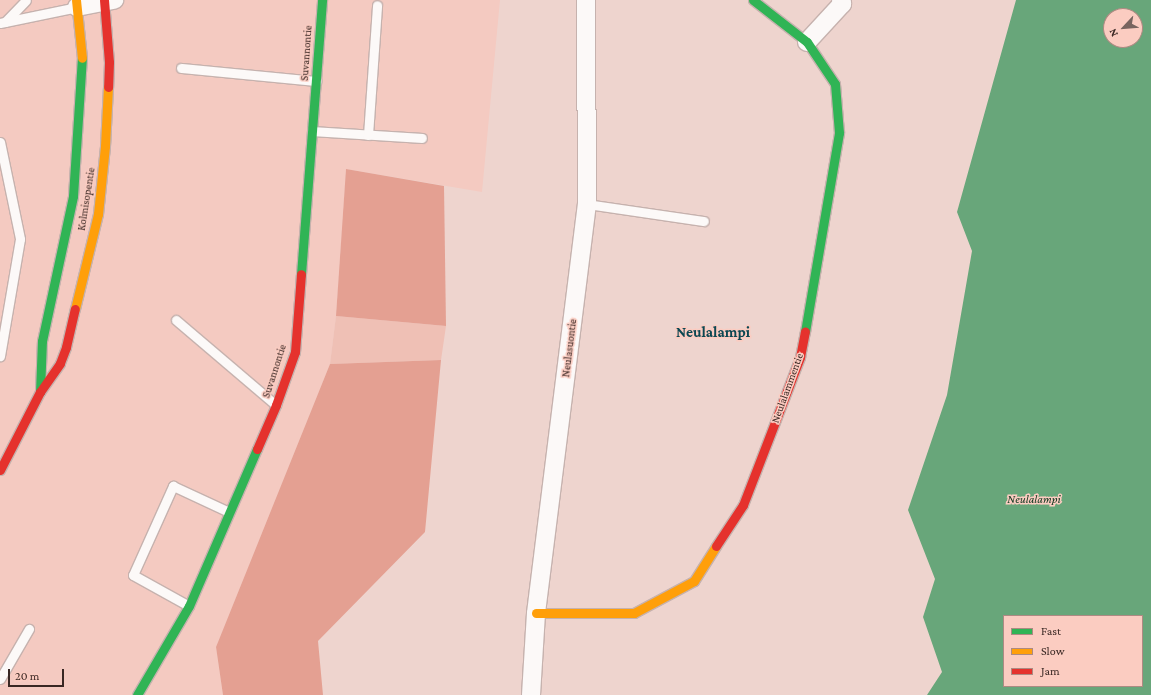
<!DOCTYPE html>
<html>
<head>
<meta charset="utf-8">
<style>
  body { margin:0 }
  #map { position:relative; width:1151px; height:695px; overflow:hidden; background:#eed4ce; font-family:"Crimson Pro",serif }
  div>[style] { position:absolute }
  .built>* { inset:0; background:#f4cac1 }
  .green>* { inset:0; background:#efc0b5 }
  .forest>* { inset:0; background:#e4a092 }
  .water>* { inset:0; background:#68a67a }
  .roads { filter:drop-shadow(1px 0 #c6b2ae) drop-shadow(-1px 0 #c6b2ae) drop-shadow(0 1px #c6b2ae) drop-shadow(0 -1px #c6b2ae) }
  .lane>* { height:9px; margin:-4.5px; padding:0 4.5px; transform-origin:4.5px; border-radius:4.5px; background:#fcf9f8 }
  .street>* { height:18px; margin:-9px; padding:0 9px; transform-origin:9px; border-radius:9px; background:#fcf9f8 }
  .fast>* { height:9px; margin:-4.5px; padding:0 4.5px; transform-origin:4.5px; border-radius:4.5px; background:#30b455 }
  .slow>* { height:9px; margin:-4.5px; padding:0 4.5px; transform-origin:4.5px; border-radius:4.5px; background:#ff9f0a }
  .jam>* { height:9px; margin:-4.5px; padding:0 4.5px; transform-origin:4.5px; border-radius:4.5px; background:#e5322d }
  span { translate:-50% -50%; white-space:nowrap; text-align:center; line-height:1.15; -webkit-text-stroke:3px #fbccc1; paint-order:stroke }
  .street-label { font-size:11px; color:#392723 }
  .water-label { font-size:12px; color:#0c351c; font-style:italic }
  .district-label { font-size:15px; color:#0b4752; font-weight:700 }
  .legend { position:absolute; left:1003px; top:615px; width:140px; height:72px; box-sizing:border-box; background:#fbccc1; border:1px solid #ad8a82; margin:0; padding:5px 7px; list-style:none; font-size:12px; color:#392723 }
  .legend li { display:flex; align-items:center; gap:8px; height:20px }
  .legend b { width:20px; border:1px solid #ad8a82 }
  .north { position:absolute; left:1103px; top:8px; width:40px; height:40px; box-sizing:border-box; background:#fbccc1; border:1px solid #ad8a82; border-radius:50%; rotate:244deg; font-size:11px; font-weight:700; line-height:16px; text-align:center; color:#392723 }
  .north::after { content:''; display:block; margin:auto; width:14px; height:18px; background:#78645f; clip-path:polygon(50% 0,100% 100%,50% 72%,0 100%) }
  .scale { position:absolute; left:8px; top:669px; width:56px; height:18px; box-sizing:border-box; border:2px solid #392723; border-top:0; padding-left:5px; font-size:12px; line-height:14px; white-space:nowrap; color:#392723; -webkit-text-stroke:3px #fbccc1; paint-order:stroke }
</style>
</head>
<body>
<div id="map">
  <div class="built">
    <div style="clip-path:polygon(0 0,500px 0,482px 192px,346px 169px,336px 316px,330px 364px,216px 647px,223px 695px,0 695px)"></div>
  </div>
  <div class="green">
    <div style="clip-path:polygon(336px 316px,446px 326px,441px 360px,330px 364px)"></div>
  </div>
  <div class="forest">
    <div style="clip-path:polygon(346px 169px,444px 186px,446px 326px,336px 316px)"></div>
    <div style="clip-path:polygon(441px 360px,425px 532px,318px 641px,323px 695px,223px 695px,216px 647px,330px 364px)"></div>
  </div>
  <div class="water">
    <div style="clip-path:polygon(evenodd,1016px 0,1151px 0,1151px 695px,927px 695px,942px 672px,923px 617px,935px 579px,908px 510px,947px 395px,972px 251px,957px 212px,1016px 0,1111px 16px,1135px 16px,1135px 40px,1111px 40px,1111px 16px,1016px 0,1004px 616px,1142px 616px,1142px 686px,1004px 686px,1004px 616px)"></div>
  </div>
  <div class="roads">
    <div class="lane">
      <div style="left:5px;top:22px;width:30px;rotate:-46deg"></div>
      <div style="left:0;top:23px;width:79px;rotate:-11.7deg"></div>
      <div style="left:181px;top:68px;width:136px;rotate:5.5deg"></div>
      <div style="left:312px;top:131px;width:110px;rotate:3.6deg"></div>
      <div style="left:368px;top:135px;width:130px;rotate:-86deg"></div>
      <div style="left:0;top:142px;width:99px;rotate:78.3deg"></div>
      <div style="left:20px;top:239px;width:119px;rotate:99.7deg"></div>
      <div style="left:587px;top:204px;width:118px;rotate:8.3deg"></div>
      <div style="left:176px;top:320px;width:131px;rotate:40.4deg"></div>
      <div style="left:189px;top:606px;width:64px;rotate:-151deg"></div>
      <div style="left:133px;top:575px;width:98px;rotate:-65.8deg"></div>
      <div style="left:173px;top:486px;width:62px;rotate:24.9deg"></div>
      <div style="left:0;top:679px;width:58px;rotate:-59.9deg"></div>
    </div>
    <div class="street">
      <div style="left:77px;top:7px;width:38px;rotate:-11deg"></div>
      <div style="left:807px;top:42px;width:52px;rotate:-47.4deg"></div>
      <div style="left:842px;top:4px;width:4px;rotate:-104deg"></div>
      <div style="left:531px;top:695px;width:82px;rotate:-86.5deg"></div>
      <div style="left:536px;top:613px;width:412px;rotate:-82.9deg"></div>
      <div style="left:587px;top:204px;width:204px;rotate:-90.3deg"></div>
    </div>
    <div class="fast">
      <div style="left:753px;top:0;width:68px;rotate:37.9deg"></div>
      <div style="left:807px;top:42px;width:50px;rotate:56.3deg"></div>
      <div style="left:835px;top:84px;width:49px;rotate:85.3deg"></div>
      <div style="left:839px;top:133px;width:201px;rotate:99.7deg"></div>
      <div style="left:301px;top:274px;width:275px;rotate:-85.6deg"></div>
      <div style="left:40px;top:392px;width:51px;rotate:-87.8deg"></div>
      <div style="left:42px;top:341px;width:148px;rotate:-77.9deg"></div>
      <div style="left:73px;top:196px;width:138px;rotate:-86.3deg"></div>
      <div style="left:137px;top:695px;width:103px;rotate:-59.7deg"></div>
      <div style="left:189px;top:606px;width:171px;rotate:-66.6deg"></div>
    </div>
    <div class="slow">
      <div style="left:76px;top:0;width:58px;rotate:84.1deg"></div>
      <div style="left:75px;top:309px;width:98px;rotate:-76.4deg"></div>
      <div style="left:98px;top:214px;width:68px;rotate:-84.1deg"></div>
      <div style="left:105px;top:146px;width:59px;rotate:-87.1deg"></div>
      <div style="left:536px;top:613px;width:98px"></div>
      <div style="left:634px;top:613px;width:68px;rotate:-28.1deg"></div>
      <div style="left:694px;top:581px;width:41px;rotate:-57.8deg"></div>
    </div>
    <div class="jam">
      <div style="left:104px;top:0;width:62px;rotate:85.4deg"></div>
      <div style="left:109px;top:62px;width:25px;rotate:92deg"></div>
      <div style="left:257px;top:449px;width:48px;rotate:-66.6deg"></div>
      <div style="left:276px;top:405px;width:56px;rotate:-70.3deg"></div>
      <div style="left:295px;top:352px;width:78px;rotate:-85.6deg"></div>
      <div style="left:0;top:470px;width:88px;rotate:-62.9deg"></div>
      <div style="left:40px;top:392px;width:35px;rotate:-55deg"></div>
      <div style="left:60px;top:363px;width:17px;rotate:-69deg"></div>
      <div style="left:66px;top:347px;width:39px;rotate:-77deg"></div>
      <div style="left:716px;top:546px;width:49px;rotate:-56.6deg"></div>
      <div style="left:743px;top:505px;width:159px;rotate:-68.9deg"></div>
      <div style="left:800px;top:357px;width:26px;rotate:-79deg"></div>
    </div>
  </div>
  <div class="street-label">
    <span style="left:306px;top:53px;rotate:-86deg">Suvannontie</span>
    <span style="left:86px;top:199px;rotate:-81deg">Kolmisopentie</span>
    <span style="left:569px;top:348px;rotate:-83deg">Neulasuontie</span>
    <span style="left:274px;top:371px;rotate:-72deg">Suvannontie</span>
    <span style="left:787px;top:388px;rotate:-70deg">Neulalammentie</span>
  </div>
  <div class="water-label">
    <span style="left:1034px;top:500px">Neulalampi</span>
  </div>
  <div class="district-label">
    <span style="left:713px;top:333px">Neulalampi</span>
  </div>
  <ul class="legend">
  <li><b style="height:5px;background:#30b455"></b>Fast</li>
  <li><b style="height:5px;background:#ff9f0a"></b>Slow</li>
  <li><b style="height:5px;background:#e5322d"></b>Jam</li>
  </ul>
  <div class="north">N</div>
  <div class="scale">20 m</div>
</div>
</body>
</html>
